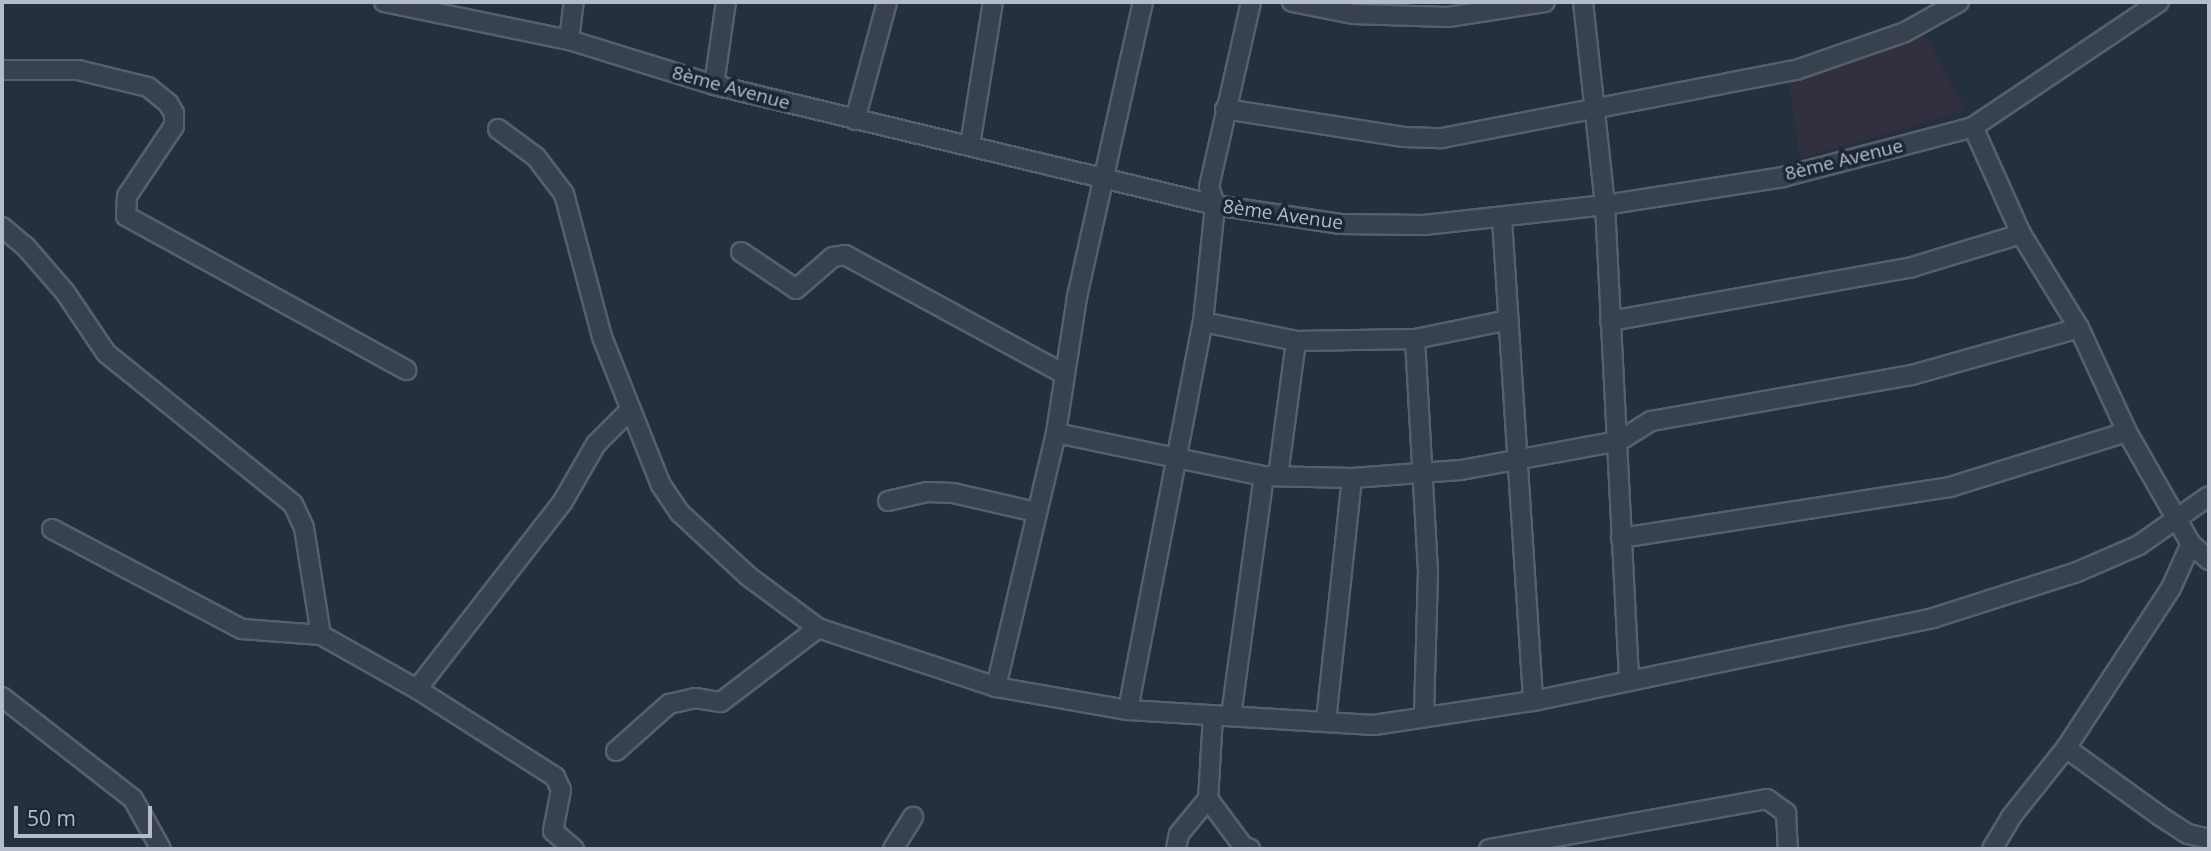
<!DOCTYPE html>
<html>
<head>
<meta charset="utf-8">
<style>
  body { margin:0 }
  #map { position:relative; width:2211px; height:851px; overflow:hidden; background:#24303e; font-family:"Open Sans",sans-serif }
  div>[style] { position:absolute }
  .medical>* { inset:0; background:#32303f }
  .roads { filter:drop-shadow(2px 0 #565f6c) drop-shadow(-2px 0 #565f6c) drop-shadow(0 2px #565f6c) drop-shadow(0 -2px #565f6c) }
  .minor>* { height:18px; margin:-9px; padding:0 9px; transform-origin:9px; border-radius:9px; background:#38414e }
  span { translate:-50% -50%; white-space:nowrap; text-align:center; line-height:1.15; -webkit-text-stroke:7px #1d2633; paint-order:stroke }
  .street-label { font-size:19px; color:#b4bcc9 }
  .frame { position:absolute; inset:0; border:4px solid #b4bcc9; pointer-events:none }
  .scale { position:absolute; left:14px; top:806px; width:138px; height:32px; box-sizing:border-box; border:4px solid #b4bcc9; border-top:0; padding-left:9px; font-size:21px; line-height:24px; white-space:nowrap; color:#b4bcc9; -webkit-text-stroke:5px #1d2633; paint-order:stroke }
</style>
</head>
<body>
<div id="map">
  <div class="medical">
    <div style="clip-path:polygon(1923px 33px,1965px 110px,1800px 159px,1789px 83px)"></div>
  </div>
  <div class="roads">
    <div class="minor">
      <div style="left:384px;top:2px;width:189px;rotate:11.6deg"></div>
      <div style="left:569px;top:40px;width:152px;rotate:17.2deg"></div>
      <div style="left:714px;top:85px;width:515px;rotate:13.47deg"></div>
      <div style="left:1215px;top:205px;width:127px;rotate:8.6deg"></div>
      <div style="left:1341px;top:224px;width:83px;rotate:0.7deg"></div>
      <div style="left:1424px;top:225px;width:182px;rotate:-6.3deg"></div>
      <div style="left:1605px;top:205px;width:180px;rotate:-8.9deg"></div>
      <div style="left:1783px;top:177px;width:196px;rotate:-14.7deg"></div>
      <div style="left:1973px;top:127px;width:224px;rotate:-33.9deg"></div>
      <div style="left:1292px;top:2px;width:62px;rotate:11.1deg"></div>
      <div style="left:1353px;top:14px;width:95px;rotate:1.8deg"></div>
      <div style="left:1448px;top:17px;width:98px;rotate:-8.8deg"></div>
      <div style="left:1583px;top:2px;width:204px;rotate:83.8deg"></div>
      <div style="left:1605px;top:205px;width:474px;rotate:87.1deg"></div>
      <div style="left:569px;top:40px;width:38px;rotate:-83deg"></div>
      <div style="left:2px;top:70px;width:76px"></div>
      <div style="left:78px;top:70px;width:72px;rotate:13.7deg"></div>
      <div style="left:148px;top:87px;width:26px;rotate:39deg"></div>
      <div style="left:168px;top:103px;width:12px;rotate:59deg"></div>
      <div style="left:174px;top:113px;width:13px;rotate:90deg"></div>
      <div style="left:174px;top:126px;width:84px;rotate:123.9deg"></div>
      <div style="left:127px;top:196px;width:20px;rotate:93deg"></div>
      <div style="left:126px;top:216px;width:320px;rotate:28.8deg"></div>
      <div style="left:714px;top:85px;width:84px;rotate:-81.8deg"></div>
      <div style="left:1225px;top:109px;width:181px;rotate:8.9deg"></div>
      <div style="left:1404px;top:137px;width:38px;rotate:2deg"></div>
      <div style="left:1442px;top:138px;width:360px;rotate:-10.9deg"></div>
      <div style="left:1796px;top:70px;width:115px;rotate:-19.2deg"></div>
      <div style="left:1905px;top:32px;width:62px;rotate:-29.1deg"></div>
      <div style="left:855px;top:120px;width:122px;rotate:-74.8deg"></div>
      <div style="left:1973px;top:127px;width:117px;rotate:65.8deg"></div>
      <div style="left:2021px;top:234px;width:110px;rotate:58.3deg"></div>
      <div style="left:2079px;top:328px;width:115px;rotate:65.2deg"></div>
      <div style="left:2127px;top:432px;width:129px;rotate:60.3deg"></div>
      <div style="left:2191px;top:544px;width:24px;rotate:42deg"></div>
      <div style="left:498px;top:129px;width:47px;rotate:36.4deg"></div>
      <div style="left:536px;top:157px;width:46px;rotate:52.9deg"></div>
      <div style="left:564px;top:194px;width:148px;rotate:75.1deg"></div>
      <div style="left:602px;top:337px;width:159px;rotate:68.3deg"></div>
      <div style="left:661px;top:485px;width:34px;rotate:56deg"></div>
      <div style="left:680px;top:513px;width:93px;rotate:42.8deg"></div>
      <div style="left:748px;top:576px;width:87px;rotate:36.6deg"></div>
      <div style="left:818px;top:628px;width:188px;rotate:18.3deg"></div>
      <div style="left:996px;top:687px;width:134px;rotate:9.9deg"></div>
      <div style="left:1128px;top:710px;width:246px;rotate:3.5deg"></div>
      <div style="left:1374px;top:725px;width:161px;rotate:-8.6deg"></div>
      <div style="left:1533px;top:701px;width:409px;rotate:-11.7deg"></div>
      <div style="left:1933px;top:618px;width:151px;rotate:-17.7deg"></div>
      <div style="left:2077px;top:572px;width:68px;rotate:-23.5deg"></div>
      <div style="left:2139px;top:545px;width:85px;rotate:-35deg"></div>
      <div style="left:970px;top:145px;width:145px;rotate:-80.9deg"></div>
      <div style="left:1502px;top:219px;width:483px;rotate:86.3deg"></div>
      <div style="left:2px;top:227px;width:30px;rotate:40deg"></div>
      <div style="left:25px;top:246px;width:61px;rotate:49deg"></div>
      <div style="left:65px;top:292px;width:73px;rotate:56.1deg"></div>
      <div style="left:106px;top:353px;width:240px;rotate:38.9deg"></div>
      <div style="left:293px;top:504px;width:26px;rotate:65deg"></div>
      <div style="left:304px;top:528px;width:108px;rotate:81deg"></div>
      <div style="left:321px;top:635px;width:110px;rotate:29.4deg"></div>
      <div style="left:417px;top:689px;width:164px;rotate:32.5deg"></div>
      <div style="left:555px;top:777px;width:14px;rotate:65deg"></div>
      <div style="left:561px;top:790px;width:42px;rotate:101deg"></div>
      <div style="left:553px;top:831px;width:28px;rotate:41deg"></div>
      <div style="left:741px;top:252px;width:66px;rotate:33.9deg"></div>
      <div style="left:796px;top:289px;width:49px;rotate:-40.9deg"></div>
      <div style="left:833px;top:257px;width:12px;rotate:-9deg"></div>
      <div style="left:845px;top:255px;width:247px;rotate:28.5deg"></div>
      <div style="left:1610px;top:321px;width:307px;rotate:-10.1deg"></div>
      <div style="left:1912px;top:267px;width:114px;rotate:-16.8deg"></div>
      <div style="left:1203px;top:322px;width:95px;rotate:11.5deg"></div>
      <div style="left:1296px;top:341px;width:119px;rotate:-1deg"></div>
      <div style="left:1415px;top:339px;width:95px;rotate:-11.5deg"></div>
      <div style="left:1415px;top:339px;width:232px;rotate:86.8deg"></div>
      <div style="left:1428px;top:571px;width:145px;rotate:91.6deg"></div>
      <div style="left:1056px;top:433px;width:212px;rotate:11.7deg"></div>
      <div style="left:1264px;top:476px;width:88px;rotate:1.3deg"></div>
      <div style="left:1352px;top:478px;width:109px;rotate:-4.2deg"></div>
      <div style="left:1461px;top:470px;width:161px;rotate:-10.4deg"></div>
      <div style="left:1619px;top:441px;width:38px;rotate:-32deg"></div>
      <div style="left:1651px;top:421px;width:265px;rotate:-10deg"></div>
      <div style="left:1912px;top:375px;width:173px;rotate:-15.7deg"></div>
      <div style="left:1278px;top:476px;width:136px;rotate:-82.4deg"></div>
      <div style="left:888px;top:501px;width:40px;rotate:-13deg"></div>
      <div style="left:927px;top:492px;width:26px;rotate:2deg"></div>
      <div style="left:953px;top:493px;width:85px;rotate:12.9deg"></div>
      <div style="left:52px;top:529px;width:215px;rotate:27.8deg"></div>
      <div style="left:242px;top:629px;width:79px;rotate:4.3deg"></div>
      <div style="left:1621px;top:538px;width:333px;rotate:-8.8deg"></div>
      <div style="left:1950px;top:487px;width:185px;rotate:-17.3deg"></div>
      <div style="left:996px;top:687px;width:261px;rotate:-76.7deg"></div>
      <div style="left:1056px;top:433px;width:138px;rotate:-81.2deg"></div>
      <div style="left:1077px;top:297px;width:302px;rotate:-77.4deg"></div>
      <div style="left:417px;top:689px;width:236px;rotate:-52.1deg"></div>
      <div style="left:562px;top:503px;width:68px;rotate:-60deg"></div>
      <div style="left:596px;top:444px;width:49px;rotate:-45deg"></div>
      <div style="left:2px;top:697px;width:166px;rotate:37.9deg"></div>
      <div style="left:133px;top:799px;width:57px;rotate:60.8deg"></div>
      <div style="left:1128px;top:710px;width:395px;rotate:-79.1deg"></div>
      <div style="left:1203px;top:322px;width:118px;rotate:-84.1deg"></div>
      <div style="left:1215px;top:205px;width:19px;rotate:-108deg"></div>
      <div style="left:1209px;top:187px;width:190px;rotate:-77.2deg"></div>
      <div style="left:1213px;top:716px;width:83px;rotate:93.4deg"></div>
      <div style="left:1208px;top:799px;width:59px;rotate:53.3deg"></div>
      <div style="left:1243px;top:846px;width:8px;rotate:23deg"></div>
      <div style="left:1231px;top:716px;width:242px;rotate:-82.2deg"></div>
      <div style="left:1326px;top:721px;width:244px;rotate:-83.9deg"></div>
      <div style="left:2066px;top:748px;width:116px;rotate:35.9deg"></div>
      <div style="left:2160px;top:816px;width:33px;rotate:33deg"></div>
      <div style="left:2188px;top:834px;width:22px;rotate:13deg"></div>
      <div style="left:616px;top:751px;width:71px;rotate:-41.6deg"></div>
      <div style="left:669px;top:704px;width:27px;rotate:-13deg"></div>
      <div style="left:695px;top:698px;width:26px;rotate:9deg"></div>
      <div style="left:721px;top:702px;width:122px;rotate:-37.3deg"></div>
      <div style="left:893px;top:849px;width:38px;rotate:-58deg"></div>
      <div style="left:1176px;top:849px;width:15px;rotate:-79deg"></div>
      <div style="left:1179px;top:834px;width:45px;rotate:-50.4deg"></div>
      <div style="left:1489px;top:849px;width:282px;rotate:-10.2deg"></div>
      <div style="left:1767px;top:799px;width:24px;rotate:36deg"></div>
      <div style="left:1786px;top:813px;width:36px;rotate:87deg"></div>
      <div style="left:1992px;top:849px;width:37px;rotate:-59deg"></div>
      <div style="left:2011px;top:817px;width:88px;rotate:-51.4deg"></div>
      <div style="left:2066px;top:748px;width:191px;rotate:-56.7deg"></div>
      <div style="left:2171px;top:588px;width:48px;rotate:-65.6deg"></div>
    </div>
  </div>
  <div class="street-label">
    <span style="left:731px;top:88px;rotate:15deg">8ème Avenue</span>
    <span style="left:1844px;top:160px;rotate:-14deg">8ème Avenue</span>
    <span style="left:1283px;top:215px;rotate:8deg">8ème Avenue</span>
  </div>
  <div class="frame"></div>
  <div class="scale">50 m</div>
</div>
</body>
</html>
